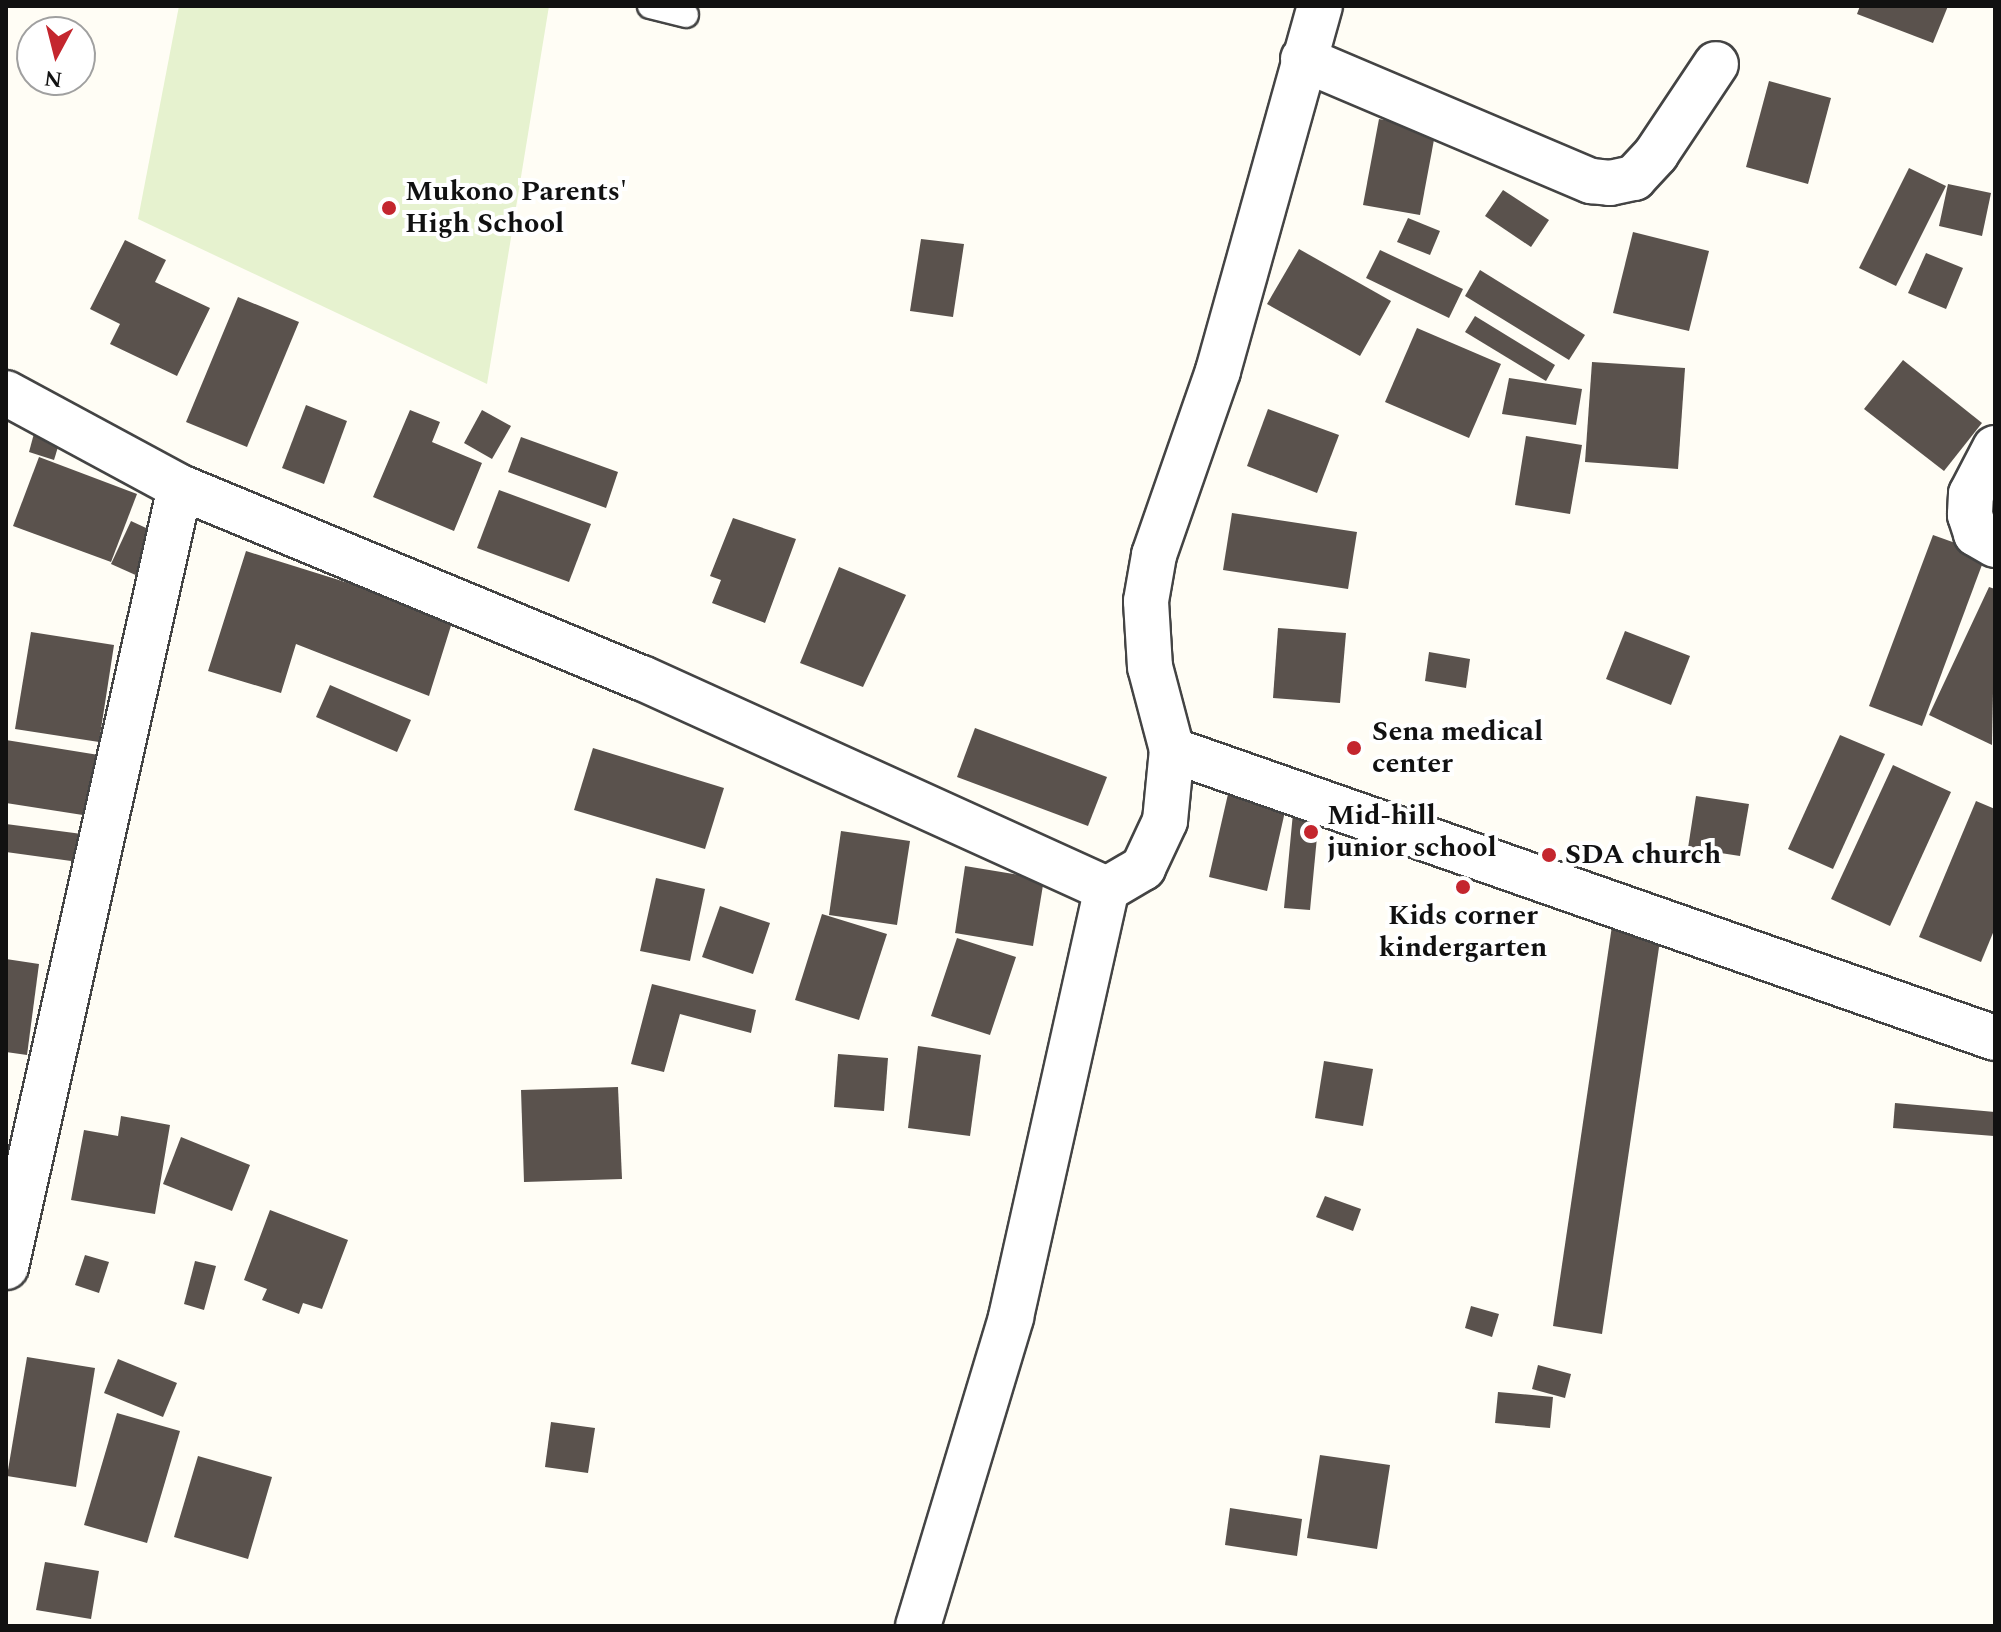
<!DOCTYPE html>
<html>
<head>
<meta charset="utf-8">
<style>
  body { margin:0 }
  #map { position:relative; width:2001px; height:1632px; overflow:hidden; background:#fffdf5; font-family:Spectral,serif }
  div>[style] { position:absolute }
  .pitch>* { inset:0; background:#e6f2cf }
  .building>* { inset:0; background:#5a524d }
  .roads { filter:drop-shadow(2px 0 #444) drop-shadow(-2px 0 #444) drop-shadow(0 2px #444) drop-shadow(0 -2px #444) }
  .lane>* { height:24px; margin:-12px; padding:0 12px; transform-origin:12px; border-radius:12px; background:#fff }
  .street>* { height:44px; margin:-22px; padding:0 22px; transform-origin:22px; border-radius:22px; background:#fff }
  .dots>* { width:22px; height:22px; translate:-50% -50%; box-sizing:border-box; border:4px solid #fff; border-radius:50% }
  span { translate:-50% -50%; white-space:nowrap; text-align:center; line-height:1.15; -webkit-text-stroke:8px #fff; paint-order:stroke }
  .poi-label { font-size:28px; color:#111; font-weight:700 }
  .left { translate:0 -50%; text-align:left }
  .frame { position:absolute; inset:0; border:8px solid #111; pointer-events:none }
  .north { position:absolute; left:16px; top:16px; width:80px; height:80px; box-sizing:border-box; background:#fff; border:2px solid #a0a0a0; border-radius:50%; rotate:187deg; font-size:22px; font-weight:700; line-height:32px; text-align:center; color:#111 }
  .north::after { content:''; display:block; margin:auto; width:28px; height:36px; background:#c4262e; clip-path:polygon(50% 0,100% 100%,50% 72%,0 100%) }
</style>
</head>
<body>
<div id="map">
  <div class="pitch">
    <div style="clip-path:polygon(179px 6px,549px 6px,487px 384px,138px 219px)"></div>
  </div>
  <div class="building">
    <div style="clip-path:polygon(1860px 6px,1948px 6px,1933px 43px,1857px 14px)"></div>
    <div style="clip-path:polygon(1769px 81px,1831px 98px,1808px 184px,1746px 167px)"></div>
    <div style="clip-path:polygon(1379px 119px,1436px 129px,1420px 215px,1363px 205px)"></div>
    <div style="clip-path:polygon(1909px 168px,1946px 186px,1896px 286px,1859px 268px)"></div>
    <div style="clip-path:polygon(1948px 184px,1991px 193px,1982px 236px,1939px 226px)"></div>
    <div style="clip-path:polygon(1503px 190px,1549px 220px,1531px 247px,1485px 216px)"></div>
    <div style="clip-path:polygon(1408px 218px,1440px 231px,1430px 255px,1397px 242px)"></div>
    <div style="clip-path:polygon(1633px 232px,1709px 251px,1689px 331px,1613px 313px)"></div>
    <div style="clip-path:polygon(921px 239px,964px 244px,953px 317px,910px 311px)"></div>
    <div style="clip-path:polygon(125px 240px,166px 260px,155px 282px,210px 308px,177px 376px,110px 344px,120px 324px,90px 309px)"></div>
    <div style="clip-path:polygon(1299px 249px,1391px 301px,1360px 356px,1267px 304px)"></div>
    <div style="clip-path:polygon(1380px 250px,1463px 289px,1449px 318px,1366px 278px)"></div>
    <div style="clip-path:polygon(1926px 253px,1963px 268px,1946px 309px,1908px 293px)"></div>
    <div style="clip-path:polygon(1480px 270px,1585px 335px,1569px 360px,1465px 296px)"></div>
    <div style="clip-path:polygon(238px 297px,299px 322px,247px 447px,186px 422px)"></div>
    <div style="clip-path:polygon(1475px 316px,1555px 365px,1546px 381px,1465px 332px)"></div>
    <div style="clip-path:polygon(1417px 328px,1501px 364px,1469px 438px,1385px 402px)"></div>
    <div style="clip-path:polygon(1903px 360px,1982px 423px,1944px 471px,1864px 409px)"></div>
    <div style="clip-path:polygon(1592px 362px,1685px 368px,1678px 469px,1585px 462px)"></div>
    <div style="clip-path:polygon(1509px 378px,1582px 389px,1576px 425px,1502px 414px)"></div>
    <div style="clip-path:polygon(306px 405px,347px 421px,324px 484px,282px 468px)"></div>
    <div style="clip-path:polygon(1268px 409px,1339px 435px,1317px 493px,1247px 466px)"></div>
    <div style="clip-path:polygon(410px 410px,440px 422px,432px 442px,482px 463px,454px 531px,373px 497px)"></div>
    <div style="clip-path:polygon(482px 410px,511px 426px,492px 459px,464px 443px)"></div>
    <div style="clip-path:polygon(36px 426px,62px 434px,54px 460px,29px 452px)"></div>
    <div style="clip-path:polygon(1526px 436px,1582px 445px,1570px 514px,1515px 505px)"></div>
    <div style="clip-path:polygon(521px 437px,618px 472px,606px 508px,508px 472px)"></div>
    <div style="clip-path:polygon(39px 457px,137px 494px,111px 562px,13px 526px)"></div>
    <div style="clip-path:polygon(499px 490px,591px 524px,569px 582px,477px 548px)"></div>
    <div style="clip-path:polygon(1232px 513px,1357px 532px,1348px 589px,1223px 570px)"></div>
    <div style="clip-path:polygon(733px 518px,796px 539px,765px 623px,712px 603px,721px 580px,710px 576px)"></div>
    <div style="clip-path:polygon(131px 521px,159px 534px,140px 577px,111px 564px)"></div>
    <div style="clip-path:polygon(1933px 535px,1986px 554px,1922px 726px,1869px 706px)"></div>
    <div style="clip-path:polygon(246px 551px,454px 616px,429px 696px,296px 644px,281px 693px,208px 671px)"></div>
    <div style="clip-path:polygon(839px 567px,906px 595px,863px 687px,800px 663px)"></div>
    <div style="clip-path:polygon(1989px 587px,1995px 589px,1992px 745px,1929px 715px)"></div>
    <div style="clip-path:polygon(1278px 628px,1346px 633px,1340px 703px,1273px 698px)"></div>
    <div style="clip-path:polygon(1625px 631px,1690px 656px,1671px 705px,1606px 679px)"></div>
    <div style="clip-path:polygon(31px 632px,114px 645px,99px 742px,15px 729px)"></div>
    <div style="clip-path:polygon(1429px 652px,1470px 659px,1466px 688px,1425px 681px)"></div>
    <div style="clip-path:polygon(330px 685px,411px 720px,397px 752px,316px 717px)"></div>
    <div style="clip-path:polygon(975px 728px,1107px 777px,1088px 826px,957px 777px)"></div>
    <div style="clip-path:polygon(1840px 735px,1885px 754px,1833px 869px,1788px 849px)"></div>
    <div style="clip-path:polygon(6px 740px,111px 757px,102px 818px,6px 803px)"></div>
    <div style="clip-path:polygon(593px 748px,724px 788px,705px 849px,574px 810px)"></div>
    <div style="clip-path:polygon(1893px 765px,1951px 792px,1890px 926px,1831px 899px)"></div>
    <div style="clip-path:polygon(1228px 794px,1286px 807px,1267px 891px,1209px 877px)"></div>
    <div style="clip-path:polygon(1696px 796px,1749px 804px,1740px 856px,1688px 848px)"></div>
    <div style="clip-path:polygon(1976px 801px,1995px 809px,1995px 928px,1981px 962px,1919px 937px)"></div>
    <div style="clip-path:polygon(1293px 813px,1319px 816px,1310px 910px,1284px 908px)"></div>
    <div style="clip-path:polygon(6px 824px,97px 836px,93px 864px,6px 852px)"></div>
    <div style="clip-path:polygon(841px 831px,910px 841px,897px 925px,829px 915px)"></div>
    <div style="clip-path:polygon(965px 866px,1044px 879px,1033px 946px,955px 933px)"></div>
    <div style="clip-path:polygon(656px 878px,705px 889px,690px 961px,640px 951px)"></div>
    <div style="clip-path:polygon(720px 906px,770px 923px,753px 974px,702px 957px)"></div>
    <div style="clip-path:polygon(822px 914px,887px 934px,859px 1020px,795px 1000px)"></div>
    <div style="clip-path:polygon(1613px 919px,1662px 927px,1602px 1334px,1553px 1326px)"></div>
    <div style="clip-path:polygon(957px 938px,1016px 957px,990px 1035px,931px 1016px)"></div>
    <div style="clip-path:polygon(6px 959px,39px 964px,27px 1055px,6px 1052px)"></div>
    <div style="clip-path:polygon(652px 984px,756px 1010px,751px 1033px,680px 1014px,664px 1072px,631px 1064px)"></div>
    <div style="clip-path:polygon(918px 1046px,981px 1055px,970px 1136px,908px 1128px)"></div>
    <div style="clip-path:polygon(838px 1054px,888px 1058px,884px 1111px,834px 1107px)"></div>
    <div style="clip-path:polygon(1324px 1061px,1373px 1069px,1363px 1126px,1315px 1118px)"></div>
    <div style="clip-path:polygon(618px 1087px,622px 1179px,524px 1182px,521px 1090px)"></div>
    <div style="clip-path:polygon(1895px 1103px,1995px 1112px,1994px 1136px,1893px 1128px)"></div>
    <div style="clip-path:polygon(121px 1116px,170px 1125px,155px 1214px,71px 1200px,84px 1130px,118px 1136px)"></div>
    <div style="clip-path:polygon(181px 1137px,250px 1165px,232px 1211px,163px 1184px)"></div>
    <div style="clip-path:polygon(1325px 1196px,1361px 1209px,1353px 1231px,1316px 1217px)"></div>
    <div style="clip-path:polygon(270px 1210px,348px 1240px,322px 1309px,303px 1303px,299px 1314px,262px 1300px,267px 1289px,244px 1280px)"></div>
    <div style="clip-path:polygon(85px 1255px,109px 1262px,99px 1293px,75px 1285px)"></div>
    <div style="clip-path:polygon(195px 1261px,216px 1266px,204px 1310px,184px 1304px)"></div>
    <div style="clip-path:polygon(1471px 1306px,1499px 1314px,1492px 1337px,1465px 1328px)"></div>
    <div style="clip-path:polygon(27px 1357px,95px 1368px,76px 1487px,7px 1476px)"></div>
    <div style="clip-path:polygon(118px 1359px,177px 1383px,163px 1417px,104px 1393px)"></div>
    <div style="clip-path:polygon(1538px 1365px,1571px 1374px,1565px 1398px,1532px 1389px)"></div>
    <div style="clip-path:polygon(1498px 1392px,1553px 1397px,1550px 1428px,1495px 1423px)"></div>
    <div style="clip-path:polygon(117px 1413px,180px 1431px,147px 1543px,84px 1525px)"></div>
    <div style="clip-path:polygon(551px 1422px,595px 1428px,588px 1473px,545px 1467px)"></div>
    <div style="clip-path:polygon(1320px 1455px,1390px 1465px,1377px 1549px,1307px 1538px)"></div>
    <div style="clip-path:polygon(198px 1456px,272px 1477px,248px 1559px,174px 1537px)"></div>
    <div style="clip-path:polygon(1230px 1508px,1302px 1519px,1297px 1556px,1225px 1545px)"></div>
    <div style="clip-path:polygon(45px 1562px,99px 1571px,91px 1619px,36px 1610px)"></div>
  </div>
  <div class="roads">
    <div class="lane">
      <div style="left:650px;top:6px;width:37px;rotate:14deg"></div>
    </div>
    <div class="street">
      <div style="left:1303px;top:59px;width:313px;rotate:23deg"></div>
      <div style="left:1591px;top:181px;width:19px;rotate:6deg"></div>
      <div style="left:1610px;top:183px;width:25px;rotate:-12deg"></div>
      <div style="left:1634px;top:178px;width:33px;rotate:-47deg"></div>
      <div style="left:1656px;top:154px;width:108px;rotate:-56.3deg"></div>
      <div style="left:6px;top:393px;width:198px;rotate:28.4deg"></div>
      <div style="left:180px;top:487px;width:500px;rotate:22.5deg"></div>
      <div style="left:642px;top:678px;width:511px;rotate:24.41deg"></div>
      <div style="left:1107px;top:889px;width:42px;rotate:-30.3deg"></div>
      <div style="left:1143px;top:868px;width:52px;rotate:-64.9deg"></div>
      <div style="left:1165px;top:821px;width:71px;rotate:-84.4deg"></div>
      <div style="left:1172px;top:750px;width:86px;rotate:-104.8deg"></div>
      <div style="left:1150px;top:667px;width:66px;rotate:-93.5deg"></div>
      <div style="left:1146px;top:601px;width:47px;rotate:-80.1deg"></div>
      <div style="left:1154px;top:555px;width:195px;rotate:-70.8deg"></div>
      <div style="left:1218px;top:371px;width:379px;rotate:-74.4deg"></div>
      <div style="left:1995px;top:448px;width:52px;rotate:117.6deg"></div>
      <div style="left:1971px;top:494px;width:21px;rotate:93deg"></div>
      <div style="left:1970px;top:515px;width:20px;rotate:72deg"></div>
      <div style="left:1976px;top:534px;width:22px;rotate:30deg"></div>
      <div style="left:1172px;top:750px;width:872px;rotate:19.29deg"></div>
      <div style="left:6px;top:1267px;width:799px;rotate:-77.42deg"></div>
      <div style="left:918px;top:1626px;width:323px;rotate:-73.2deg"></div>
      <div style="left:1011px;top:1317px;width:439px;rotate:-77.4deg"></div>
    </div>
  </div>
  <div class="dots">
    <div style="left:389px;top:208px;background:#c4262e"></div>
    <div style="left:1354px;top:748px;background:#c4262e"></div>
    <div style="left:1311px;top:832px;background:#c4262e"></div>
    <div style="left:1549px;top:855px;background:#c4262e"></div>
    <div style="left:1463px;top:887px;background:#c4262e"></div>
  </div>
  <div class="poi-label">
    <span class="left" style="left:405px;top:208px">Mukono Parents'<br>High School</span>
    <span class="left" style="left:1372px;top:748px">Sena medical<br>center</span>
    <span class="left" style="left:1327px;top:832px">Mid-hill<br>junior school</span>
    <span class="left" style="left:1565px;top:855px">SDA church</span>
    <span style="left:1463px;top:932px">Kids corner<br>kindergarten</span>
  </div>
  <div class="frame"></div>
  <div class="north">N</div>
</div>
</body>
</html>
